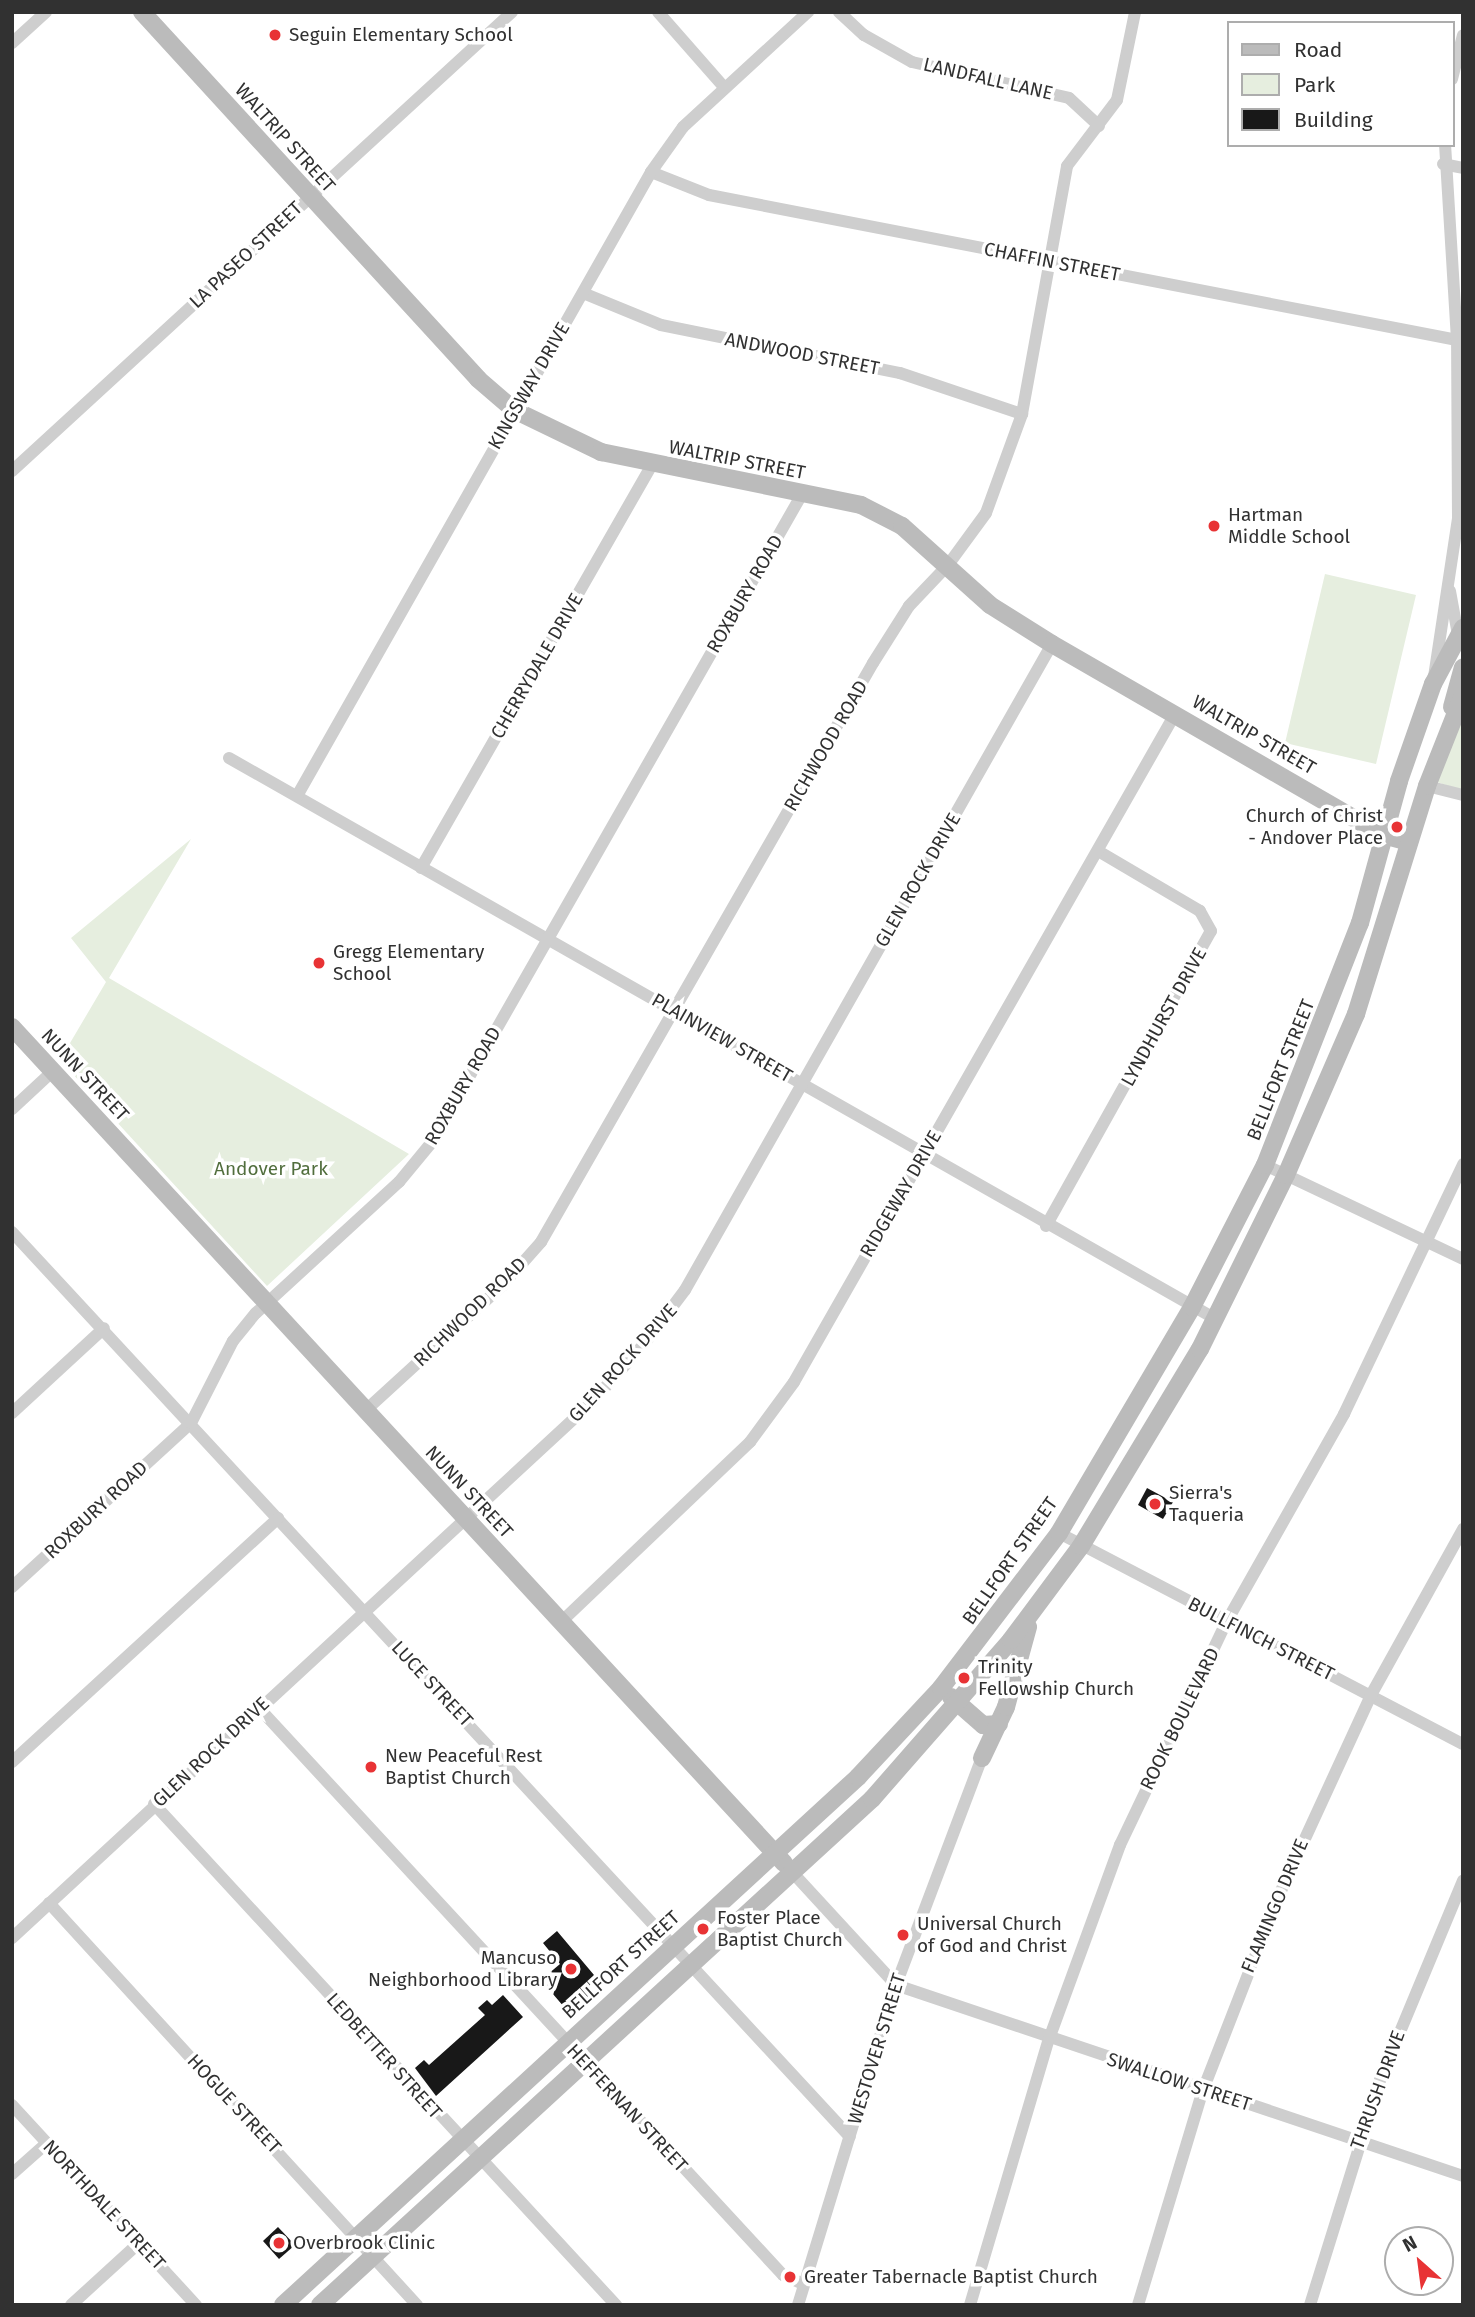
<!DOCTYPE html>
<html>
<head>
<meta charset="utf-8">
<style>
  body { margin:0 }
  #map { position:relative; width:1475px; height:2317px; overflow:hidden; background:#fff; font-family:"Fira Sans",sans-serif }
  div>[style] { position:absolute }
  .green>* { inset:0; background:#e6eedf }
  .building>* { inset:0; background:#181818 }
  .street>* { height:12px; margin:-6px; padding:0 6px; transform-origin:6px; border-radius:6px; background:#cecece }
  .secondary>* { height:18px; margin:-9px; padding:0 9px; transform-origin:9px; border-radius:9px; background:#bbb }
  .dots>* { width:19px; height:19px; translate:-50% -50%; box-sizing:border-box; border:4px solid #fff; border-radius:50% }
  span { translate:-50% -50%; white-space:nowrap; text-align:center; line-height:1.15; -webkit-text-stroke:7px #fff; paint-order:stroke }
  .poi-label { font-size:19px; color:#313131 }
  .left { translate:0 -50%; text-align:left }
  .right { translate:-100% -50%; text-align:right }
  .street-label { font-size:19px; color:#313131 }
  .park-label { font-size:19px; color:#516e3d }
  .frame { position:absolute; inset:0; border:14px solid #313131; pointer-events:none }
  .legend { position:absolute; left:1227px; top:21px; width:228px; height:126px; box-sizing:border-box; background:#fff; border:2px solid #adadad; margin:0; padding:9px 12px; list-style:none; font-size:21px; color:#313131 }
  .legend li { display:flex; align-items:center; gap:14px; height:35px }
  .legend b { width:35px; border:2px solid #adadad }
  .north { position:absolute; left:1384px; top:2226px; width:70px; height:70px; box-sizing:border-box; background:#fff; border:2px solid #adadad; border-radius:50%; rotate:332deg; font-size:19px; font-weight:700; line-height:28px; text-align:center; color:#313131 }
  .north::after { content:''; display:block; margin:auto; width:24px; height:32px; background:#e83335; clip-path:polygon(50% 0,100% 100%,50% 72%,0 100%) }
</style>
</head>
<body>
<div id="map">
  <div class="green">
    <div style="clip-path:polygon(1325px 574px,1416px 595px,1376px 764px,1285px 743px)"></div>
    <div style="clip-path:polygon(1463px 714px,1463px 791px,1437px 782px)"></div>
    <div style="clip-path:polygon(191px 839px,109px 978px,409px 1154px,267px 1286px,60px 1060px,106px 982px,71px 938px)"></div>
  </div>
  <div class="building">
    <div style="clip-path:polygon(1147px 1488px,1173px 1502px,1163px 1519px,1138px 1505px)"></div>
    <div style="clip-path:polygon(557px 1931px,594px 1975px,589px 1988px,594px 1994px,570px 2014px,541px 1980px,560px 1964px,543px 1943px)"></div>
    <div style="clip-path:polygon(503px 1995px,523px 2017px,436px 2096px,415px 2068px,424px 2060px,429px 2065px,485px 2015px,478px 2008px,487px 2000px,492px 2005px)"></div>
    <div style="clip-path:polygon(278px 2227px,295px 2245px,279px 2259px,263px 2241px)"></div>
  </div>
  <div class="street">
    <div style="left:658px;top:12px;width:100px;rotate:48.7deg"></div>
    <div style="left:839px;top:12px;width:34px;rotate:43deg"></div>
    <div style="left:864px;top:35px;width:55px;rotate:29.4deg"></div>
    <div style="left:912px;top:62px;width:161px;rotate:12.9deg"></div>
    <div style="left:1069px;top:98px;width:41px;rotate:43deg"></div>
    <div style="left:12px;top:43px;width:46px;rotate:-42.4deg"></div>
    <div style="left:1452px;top:79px;width:45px;rotate:-76deg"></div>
    <div style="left:1443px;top:164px;width:20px;rotate:11deg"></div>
    <div style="left:651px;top:172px;width:62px;rotate:21.6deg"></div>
    <div style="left:709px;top:195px;width:762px;rotate:10.97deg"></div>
    <div style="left:583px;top:293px;width:84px;rotate:22.3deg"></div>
    <div style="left:661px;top:325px;width:244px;rotate:11.4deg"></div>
    <div style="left:900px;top:373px;width:129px;rotate:18.6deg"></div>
    <div style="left:12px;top:471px;width:679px;rotate:-42.55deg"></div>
    <div style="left:1450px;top:591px;width:45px;rotate:79.7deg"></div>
    <div style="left:1434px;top:677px;width:160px;rotate:-81.4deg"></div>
    <div style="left:1458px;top:519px;width:179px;rotate:-90.3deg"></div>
    <div style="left:1457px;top:340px;width:195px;rotate:-93.5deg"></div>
    <div style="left:229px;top:758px;width:1133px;rotate:29.62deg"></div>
    <div style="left:1427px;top:786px;width:37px;rotate:14deg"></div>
    <div style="left:297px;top:796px;width:717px;rotate:-60.43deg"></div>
    <div style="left:651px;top:172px;width:55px;rotate:-54.6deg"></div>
    <div style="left:683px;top:127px;width:170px;rotate:-42.6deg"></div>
    <div style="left:421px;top:868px;width:465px;rotate:-60.2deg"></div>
    <div style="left:12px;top:1109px;width:56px;rotate:-42.8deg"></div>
    <div style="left:1265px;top:1165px;width:219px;rotate:25.4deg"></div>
    <div style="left:1046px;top:1226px;width:338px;rotate:-60.8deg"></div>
    <div style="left:1211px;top:931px;width:23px;rotate:-119deg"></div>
    <div style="left:1200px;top:911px;width:118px;rotate:-149.5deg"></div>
    <div style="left:12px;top:1232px;width:1233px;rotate:47.2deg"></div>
    <div style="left:366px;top:1410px;width:184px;rotate:-42.4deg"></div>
    <div style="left:502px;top:1286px;width:59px;rotate:-48.4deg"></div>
    <div style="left:541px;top:1242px;width:667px;rotate:-60.17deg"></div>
    <div style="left:873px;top:663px;width:67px;rotate:-57.7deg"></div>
    <div style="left:909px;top:606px;width:57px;rotate:-46.4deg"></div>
    <div style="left:948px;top:565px;width:64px;rotate:-53.8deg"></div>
    <div style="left:986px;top:513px;width:105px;rotate:-70deg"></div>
    <div style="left:1022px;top:414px;width:252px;rotate:-79.7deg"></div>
    <div style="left:1067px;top:166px;width:83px;rotate:-52.9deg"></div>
    <div style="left:1117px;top:100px;width:90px;rotate:-78.4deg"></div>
    <div style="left:12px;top:1413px;width:125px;rotate:-42.7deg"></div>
    <div style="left:1059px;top:1533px;width:456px;rotate:27.6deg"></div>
    <div style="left:12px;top:1587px;width:243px;rotate:-42.5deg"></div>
    <div style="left:191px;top:1423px;width:92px;rotate:-62.9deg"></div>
    <div style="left:233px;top:1341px;width:36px;rotate:-51deg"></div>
    <div style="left:256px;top:1313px;width:194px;rotate:-42.5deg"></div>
    <div style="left:399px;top:1182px;width:52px;rotate:-50.5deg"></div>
    <div style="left:432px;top:1142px;width:746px;rotate:-60.27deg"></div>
    <div style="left:561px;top:1622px;width:261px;rotate:-43.6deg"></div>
    <div style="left:750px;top:1442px;width:74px;rotate:-53.7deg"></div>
    <div style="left:794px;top:1382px;width:769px;rotate:-60.3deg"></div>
    <div style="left:259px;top:1708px;width:772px;rotate:47.26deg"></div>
    <div style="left:783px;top:2275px;width:22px;rotate:24deg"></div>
    <div style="left:12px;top:1762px;width:361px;rotate:-42.5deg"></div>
    <div style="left:154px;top:1804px;width:682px;rotate:47.32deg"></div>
    <div style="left:793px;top:1873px;width:152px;rotate:47.4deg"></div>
    <div style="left:896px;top:1985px;width:598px;rotate:18.62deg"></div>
    <div style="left:49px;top:1903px;width:545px;rotate:47.53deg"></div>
    <div style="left:12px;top:1938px;width:788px;rotate:-42.74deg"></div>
    <div style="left:591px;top:1403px;width:81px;rotate:-48deg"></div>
    <div style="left:645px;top:1343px;width:66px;rotate:-53deg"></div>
    <div style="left:685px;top:1290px;width:743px;rotate:-60.4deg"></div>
    <div style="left:12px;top:2105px;width:272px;rotate:47.4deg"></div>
    <div style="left:12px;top:2174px;width:47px;rotate:-41.5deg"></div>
    <div style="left:71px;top:2305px;width:92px;rotate:-42.4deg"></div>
    <div style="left:798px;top:2305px;width:335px;rotate:-73deg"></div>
    <div style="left:896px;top:1985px;width:243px;rotate:-69.3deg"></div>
    <div style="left:970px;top:2305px;width:277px;rotate:-73.5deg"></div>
    <div style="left:1049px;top:2039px;width:207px;rotate:-69.9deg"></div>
    <div style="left:1120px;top:1845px;width:248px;rotate:-64.5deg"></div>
    <div style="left:1227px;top:1621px;width:238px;rotate:-60.5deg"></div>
    <div style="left:1344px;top:1414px;width:277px;rotate:-64.5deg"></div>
    <div style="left:1138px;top:2305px;width:225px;rotate:-73.2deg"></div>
    <div style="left:1203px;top:2090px;width:212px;rotate:-68.7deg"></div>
    <div style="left:1280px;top:1893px;width:218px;rotate:-65.3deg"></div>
    <div style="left:1371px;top:1695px;width:190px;rotate:-61deg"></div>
    <div style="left:1310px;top:2305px;width:236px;rotate:-72.7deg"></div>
    <div style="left:1380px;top:2080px;width:216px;rotate:-67.4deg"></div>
  </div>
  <div class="secondary">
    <div style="left:142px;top:12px;width:498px;rotate:47.5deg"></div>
    <div style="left:478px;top:379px;width:48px;rotate:40.7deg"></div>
    <div style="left:514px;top:410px;width:97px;rotate:25.8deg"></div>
    <div style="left:601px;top:452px;width:265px;rotate:11.5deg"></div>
    <div style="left:861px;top:505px;width:46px;rotate:27.1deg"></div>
    <div style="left:902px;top:526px;width:118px;rotate:41.9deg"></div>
    <div style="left:990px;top:605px;width:73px;rotate:32.2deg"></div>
    <div style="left:1052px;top:644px;width:382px;rotate:30deg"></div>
    <div style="left:1383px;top:835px;width:27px;rotate:15deg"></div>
    <div style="left:1452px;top:707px;width:41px;rotate:-74.6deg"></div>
    <div style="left:12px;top:1027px;width:1138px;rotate:47.28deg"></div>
    <div style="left:951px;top:1697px;width:43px;rotate:41.2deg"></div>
    <div style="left:983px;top:1725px;width:16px;rotate:-4deg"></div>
    <div style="left:982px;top:1758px;width:56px;rotate:-64.8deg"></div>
    <div style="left:1006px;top:1707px;width:83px;rotate:-74.6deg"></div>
    <div style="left:283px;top:2305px;width:781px;rotate:-42.56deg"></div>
    <div style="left:858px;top:1777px;width:122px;rotate:-47deg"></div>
    <div style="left:941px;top:1688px;width:195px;rotate:-52.7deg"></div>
    <div style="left:1059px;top:1533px;width:262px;rotate:-59.5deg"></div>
    <div style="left:1192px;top:1307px;width:160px;rotate:-62.8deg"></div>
    <div style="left:1265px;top:1165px;width:260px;rotate:-68.6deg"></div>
    <div style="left:1360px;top:923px;width:147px;rotate:-74.6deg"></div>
    <div style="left:1399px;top:781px;width:103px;rotate:-70.7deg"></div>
    <div style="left:1433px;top:684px;width:64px;rotate:-61.8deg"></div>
    <div style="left:320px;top:2305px;width:749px;rotate:-42.51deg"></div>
    <div style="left:872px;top:1799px;width:211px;rotate:-48.8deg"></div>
    <div style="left:1011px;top:1640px;width:117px;rotate:-53.3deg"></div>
    <div style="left:1081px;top:1546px;width:230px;rotate:-58.9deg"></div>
    <div style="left:1200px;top:1349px;width:194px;rotate:-63.7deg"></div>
    <div style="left:1286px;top:1175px;width:176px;rotate:-66.5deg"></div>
    <div style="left:1356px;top:1014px;width:239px;rotate:-72.7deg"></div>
    <div style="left:1427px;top:786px;width:98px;rotate:-68.4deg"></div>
  </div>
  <div class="dots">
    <div style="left:275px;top:35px;background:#e83335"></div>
    <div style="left:1214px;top:526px;background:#e83335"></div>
    <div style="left:1397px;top:827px;background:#e83335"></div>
    <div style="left:319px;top:963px;background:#e83335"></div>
    <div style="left:1155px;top:1504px;background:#e83335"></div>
    <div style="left:964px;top:1678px;background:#e83335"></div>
    <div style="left:371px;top:1767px;background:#e83335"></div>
    <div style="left:703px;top:1929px;background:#e83335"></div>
    <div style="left:903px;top:1935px;background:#e83335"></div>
    <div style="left:571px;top:1969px;background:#e83335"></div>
    <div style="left:279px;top:2243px;background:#e83335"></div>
    <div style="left:790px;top:2277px;background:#e83335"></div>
  </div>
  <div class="poi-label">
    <span class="left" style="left:289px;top:35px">Seguin Elementary School</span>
    <span class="left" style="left:1228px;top:526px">Hartman<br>Middle School</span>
    <span class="right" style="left:1383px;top:827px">Church of Christ<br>- Andover Place</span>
    <span class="left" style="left:333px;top:963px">Gregg Elementary<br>School</span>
    <span class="left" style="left:1169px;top:1504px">Sierra's<br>Taqueria</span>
    <span class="left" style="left:978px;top:1678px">Trinity<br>Fellowship Church</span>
    <span class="left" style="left:385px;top:1767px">New Peaceful Rest<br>Baptist Church</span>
    <span class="left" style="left:717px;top:1929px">Foster Place<br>Baptist Church</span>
    <span class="left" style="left:917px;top:1935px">Universal Church<br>of God and Christ</span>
    <span class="right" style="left:557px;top:1969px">Mancuso<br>Neighborhood Library</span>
    <span class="left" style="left:293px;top:2243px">Overbrook Clinic</span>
    <span class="left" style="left:804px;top:2277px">Greater Tabernacle Baptist Church</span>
  </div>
  <div class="street-label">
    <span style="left:988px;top:79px;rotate:13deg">LANDFALL LANE</span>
    <span style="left:285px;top:138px;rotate:48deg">WALTRIP STREET</span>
    <span style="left:246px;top:255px;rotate:-43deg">LA PASEO STREET</span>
    <span style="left:1052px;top:262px;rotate:11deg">CHAFFIN STREET</span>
    <span style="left:802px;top:354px;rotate:11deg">ANDWOOD STREET</span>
    <span style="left:529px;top:386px;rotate:-60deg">KINGSWAY DRIVE</span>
    <span style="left:737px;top:460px;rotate:11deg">WALTRIP STREET</span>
    <span style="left:745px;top:594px;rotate:-60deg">ROXBURY ROAD</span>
    <span style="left:537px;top:666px;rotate:-60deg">CHERRYDALE DRIVE</span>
    <span style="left:1254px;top:735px;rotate:30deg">WALTRIP STREET</span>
    <span style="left:826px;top:746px;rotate:-60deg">RICHWOOD ROAD</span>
    <span style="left:918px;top:880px;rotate:-60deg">GLEN ROCK DRIVE</span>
    <span style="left:1164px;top:1017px;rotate:-61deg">LYNDHURST DRIVE</span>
    <span style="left:722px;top:1038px;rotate:30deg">PLAINVIEW STREET</span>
    <span style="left:1281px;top:1070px;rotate:-68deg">BELLFORT STREET</span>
    <span style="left:85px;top:1075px;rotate:47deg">NUNN STREET</span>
    <span style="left:463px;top:1086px;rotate:-60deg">ROXBURY ROAD</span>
    <span style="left:901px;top:1194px;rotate:-60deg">RIDGEWAY DRIVE</span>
    <span style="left:470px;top:1312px;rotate:-44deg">RICHWOOD ROAD</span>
    <span style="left:623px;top:1363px;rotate:-48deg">GLEN ROCK DRIVE</span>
    <span style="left:469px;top:1492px;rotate:47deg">NUNN STREET</span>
    <span style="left:96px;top:1510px;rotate:-43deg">ROXBURY ROAD</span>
    <span style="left:1010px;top:1561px;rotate:-55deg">BELLFORT STREET</span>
    <span style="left:1261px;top:1639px;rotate:27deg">BULLFINCH STREET</span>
    <span style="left:432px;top:1684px;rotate:47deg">LUCE STREET</span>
    <span style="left:1180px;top:1719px;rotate:-64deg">ROOK BOULEVARD</span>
    <span style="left:211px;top:1752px;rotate:-43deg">GLEN ROCK DRIVE</span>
    <span style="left:1275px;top:1906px;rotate:-67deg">FLAMINGO DRIVE</span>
    <span style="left:621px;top:1965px;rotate:-42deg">BELLFORT STREET</span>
    <span style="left:877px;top:2049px;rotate:-73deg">WESTOVER STREET</span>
    <span style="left:384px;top:2056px;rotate:48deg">LEDBETTER STREET</span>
    <span style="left:1179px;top:2082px;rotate:18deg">SWALLOW STREET</span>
    <span style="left:1378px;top:2090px;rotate:-70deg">THRUSH DRIVE</span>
    <span style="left:234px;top:2104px;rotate:47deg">HOGUE STREET</span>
    <span style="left:627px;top:2108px;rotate:47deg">HEFFERNAN STREET</span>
    <span style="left:104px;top:2205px;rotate:47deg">NORTHDALE STREET</span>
  </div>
  <div class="park-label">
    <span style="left:271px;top:1169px">Andover Park</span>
  </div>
  <div class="frame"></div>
  <ul class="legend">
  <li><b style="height:9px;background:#bbb"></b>Road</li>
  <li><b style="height:19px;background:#e6eedf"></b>Park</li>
  <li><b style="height:19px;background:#181818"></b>Building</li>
  </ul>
  <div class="north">N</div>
</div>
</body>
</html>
